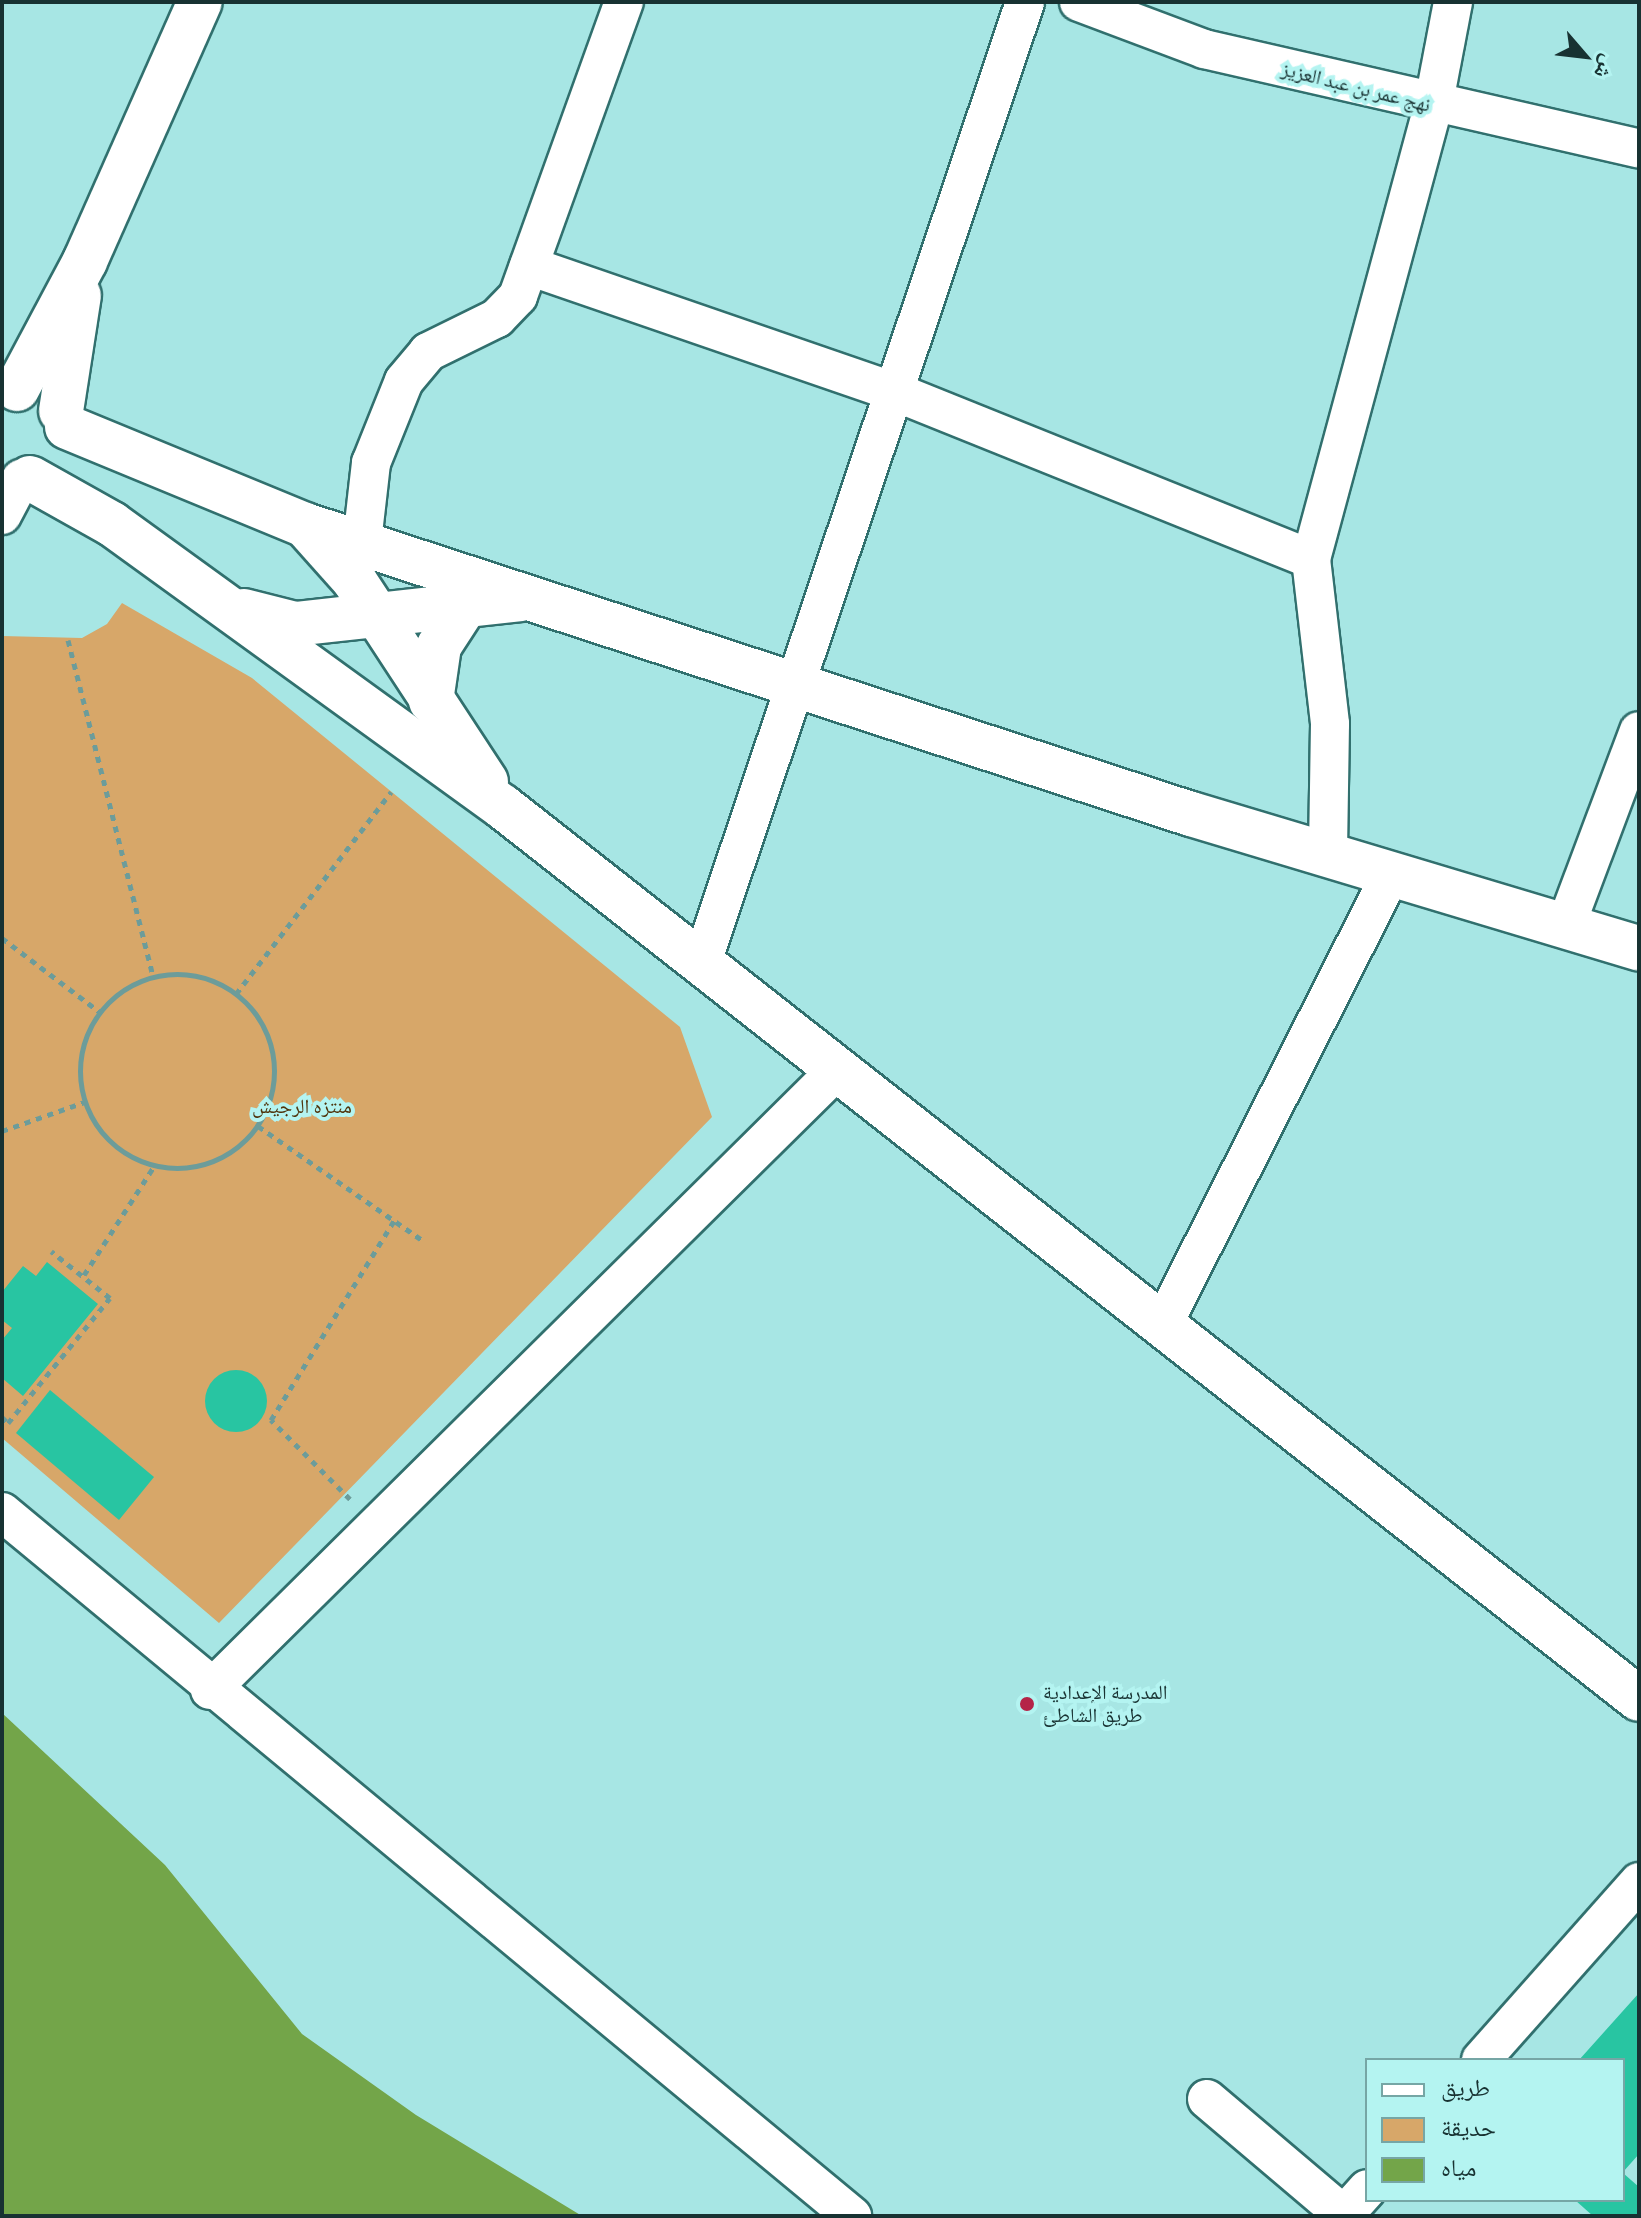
<!DOCTYPE html>
<html>
<head>
<meta charset="utf-8">
<style>
  body { margin:0 }
  #map { position:relative; width:1641px; height:2218px; overflow:hidden; background:#a7e6e4; font-family:"PT Sans Narrow","Noto Naskh Arabic",sans-serif }
  div>[style] { position:absolute }
  .green>* { inset:0; background:#d7a769 }
  .water>* { inset:0; background:#73a549 }
  .building>* { inset:0; background:#28c5a2 }
  .round { border-radius:50% }
  .path>* { height:5px; margin-top:-2.5px; transform-origin:0; background:repeating-linear-gradient(90deg,#6c9c9a 0 6px,transparent 0 12px) }
  .path>.ring { margin:-2.5px; padding:0; box-sizing:content-box; background:none; border:5px solid #6c9c9a; border-radius:50% }
  .roads { filter:drop-shadow(2px 0 #31706e) drop-shadow(-2px 0 #31706e) drop-shadow(0 2px #31706e) drop-shadow(0 -2px #31706e) }
  .street>* { height:38px; margin:-19px; padding:0 19px; transform-origin:19px; border-radius:19px; background:#fff }
  .secondary>* { height:44px; margin:-22px; padding:0 22px; transform-origin:22px; border-radius:22px; background:#fff }
  .dots>* { width:22px; height:22px; translate:-50% -50%; box-sizing:border-box; border:4px solid #b4f4f1; border-radius:50% }
  span { translate:-50% -50%; white-space:nowrap; text-align:center; line-height:1.15; -webkit-text-stroke:8px #b4f4f1; paint-order:stroke }
  .street-label { font-size:20px; color:#183232 }
  .park-label { font-size:20px; color:#4f340c }
  .poi-label { font-size:20px; color:#183232 }
  .left { translate:0 -50%; text-align:left }
  .frame { position:absolute; inset:0; border:4px solid #183232; pointer-events:none }
  .legend { position:absolute; left:1365px; top:2058px; width:260px; height:144px; box-sizing:border-box; background:#b4f4f1; border:2px solid #76a6a5; margin:0; padding:10px 14px; list-style:none; font-size:24px; color:#183232 }
  .legend li { display:flex; align-items:center; gap:16px; height:40px }
  .legend b { width:40px; border:2px solid #76a6a5 }
  .north { position:absolute; left:1545px; top:16px; width:80px; height:80px; -webkit-text-stroke:6px #b4f4f1; paint-order:stroke; rotate:118deg; font-size:22px; font-weight:700; line-height:32px; text-align:center; color:#183232 }
  .north::after { content:''; display:block; margin:auto; width:28px; height:36px; background:#183232; clip-path:polygon(50% 0,100% 100%,50% 72%,0 100%) }
</style>
</head>
<body>
<div id="map">
  <div class="green">
    <div style="clip-path:polygon(122px 603px,252px 678px,680px 1027px,712px 1117px,219px 1623px,2px 1438px,2px 636px,82px 638px,107px 624px)"></div>
  </div>
  <div class="water">
    <div style="clip-path:polygon(2px 1713px,165px 1865px,302px 2034px,416px 2115px,582px 2216px,2px 2216px)"></div>
  </div>
  <div class="building">
    <div style="clip-path:polygon(47px 1262px,98px 1304px,23px 1396px,2px 1378px,2px 1340px,12px 1328px,2px 1320px,2px 1292px,23px 1266px,36px 1276px)"></div>
    <div class="round" style="left:205px;top:1370px;width:62px;height:62px"></div>
    <div style="clip-path:polygon(50px 1390px,154px 1477px,119px 1520px,16px 1433px)"></div>
    <div style="clip-path:polygon(1639px 1993px,1639px 2154px,1623px 2172px,1623px 2060px,1579px 2060px)"></div>
    <div style="clip-path:polygon(1623px 2173px,1639px 2187px,1639px 2216px,1593px 2216px,1575px 2200px,1623px 2200px)"></div>
  </div>
  <div class="path">
    <div style="left:68px;top:640px;width:348px;rotate:75.8deg"></div>
    <div style="left:2px;top:938px;width:123px;rotate:37.1deg"></div>
    <div class="ring" style="left:80px;top:974px;width:189px;height:189px"></div>
    <div style="left:236px;top:994px;width:255px;rotate:-52.5deg"></div>
    <div style="left:258px;top:1126px;width:200px;rotate:34.8deg"></div>
    <div style="left:2px;top:1131px;width:88px;rotate:-19.3deg"></div>
    <div style="left:84px;top:1275px;width:131px;rotate:-57.2deg"></div>
    <div style="left:2px;top:1417px;width:8px;rotate:45deg"></div>
    <div style="left:8px;top:1423px;width:161px;rotate:-50.8deg"></div>
    <div style="left:110px;top:1298px;width:75px;rotate:-141.5deg"></div>
    <div style="left:350px;top:1499px;width:112px;rotate:-135deg"></div>
    <div style="left:271px;top:1420px;width:234px;rotate:-58.3deg"></div>
  </div>
  <div class="roads">
    <div class="street">
      <div style="left:1079px;top:2px;width:134px;rotate:20.6deg"></div>
      <div style="left:1204px;top:49px;width:446px;rotate:12.9deg"></div>
      <div style="left:529px;top:266px;width:390px;rotate:19deg"></div>
      <div style="left:898px;top:393px;width:445px;rotate:21.9deg"></div>
      <div style="left:1311px;top:559px;width:468px;rotate:-74.9deg"></div>
      <div style="left:1433px;top:107px;width:107px;rotate:-79.2deg"></div>
      <div style="left:2px;top:515px;width:41px;rotate:-62.2deg"></div>
      <div style="left:362px;top:542px;width:80px;rotate:-83.5deg"></div>
      <div style="left:371px;top:463px;width:88px;rotate:-68.1deg"></div>
      <div style="left:404px;top:381px;width:38px;rotate:-50deg"></div>
      <div style="left:428px;top:352px;width:77px;rotate:-26.2deg"></div>
      <div style="left:497px;top:318px;width:30px;rotate:-46deg"></div>
      <div style="left:518px;top:296px;width:313px;rotate:-70.2deg"></div>
      <div style="left:1311px;top:559px;width:166px;rotate:83.4deg"></div>
      <div style="left:1330px;top:724px;width:132px;rotate:90.9deg"></div>
      <div style="left:1566px;top:925px;width:207px;rotate:-69.4deg"></div>
      <div style="left:701px;top:965px;width:1016px;rotate:-71.4deg"></div>
      <div style="left:1164px;top:1322px;width:504px;rotate:-63.13deg"></div>
      <div style="left:2px;top:1512px;width:1104px;rotate:39.63deg"></div>
      <div style="left:210px;top:1690px;width:883px;rotate:-44.68deg"></div>
      <div style="left:1481px;top:2060px;width:238px;rotate:-48.4deg"></div>
      <div style="left:1207px;top:2099px;width:181px;rotate:40.3deg"></div>
      <div style="left:1343px;top:2216px;width:36px;rotate:-48deg"></div>
    </div>
    <div class="secondary">
      <div style="left:17px;top:389px;width:145px;rotate:-62deg"></div>
      <div style="left:85px;top:261px;width:283px;rotate:-66.1deg"></div>
      <div style="left:61px;top:411px;width:117px;rotate:-81.2deg"></div>
      <div style="left:67px;top:427px;width:257px;rotate:22.4deg"></div>
      <div style="left:305px;top:525px;width:74px;rotate:48.3deg"></div>
      <div style="left:354px;top:580px;width:241px;rotate:56.8deg"></div>
      <div style="left:30px;top:478px;width:94px;rotate:29.3deg"></div>
      <div style="left:112px;top:524px;width:483px;rotate:35.9deg"></div>
      <div style="left:503px;top:807px;width:1444px;rotate:38.14deg"></div>
      <div style="left:305px;top:525px;width:932px;rotate:18.07deg"></div>
      <div style="left:1191px;top:814px;width:468px;rotate:16.7deg"></div>
      <div style="left:244px;top:611px;width:53px;rotate:14.3deg"></div>
      <div style="left:295px;top:624px;width:227px;rotate:-6.3deg"></div>
      <div style="left:431px;top:701px;width:56px;rotate:-81.7deg"></div>
      <div style="left:439px;top:646px;width:48px;rotate:-57deg"></div>
    </div>
  </div>
  <div class="dots">
    <div style="left:1027px;top:1704px;background:#b52448"></div>
  </div>
  <div class="street-label">
    <span style="left:1356px;top:87px;rotate:14deg">نهج عمر بن عبد العزيز</span>
  </div>
  <div class="park-label">
    <span style="left:302px;top:1106px">منتزه الرجيش</span>
  </div>
  <div class="poi-label">
    <span class="left" style="left:1043px;top:1704px">المدرسة الإعدادية<br>طريق الشاطئ</span>
  </div>
  <div class="frame"></div>
  <ul class="legend">
  <li><b style="height:10px;background:#fff"></b>طريق</li>
  <li><b style="height:22px;background:#d7a769"></b>حديقة</li>
  <li><b style="height:22px;background:#73a549"></b>مياه</li>
  </ul>
  <div class="north">ش</div>
</div>
</body>
</html>
